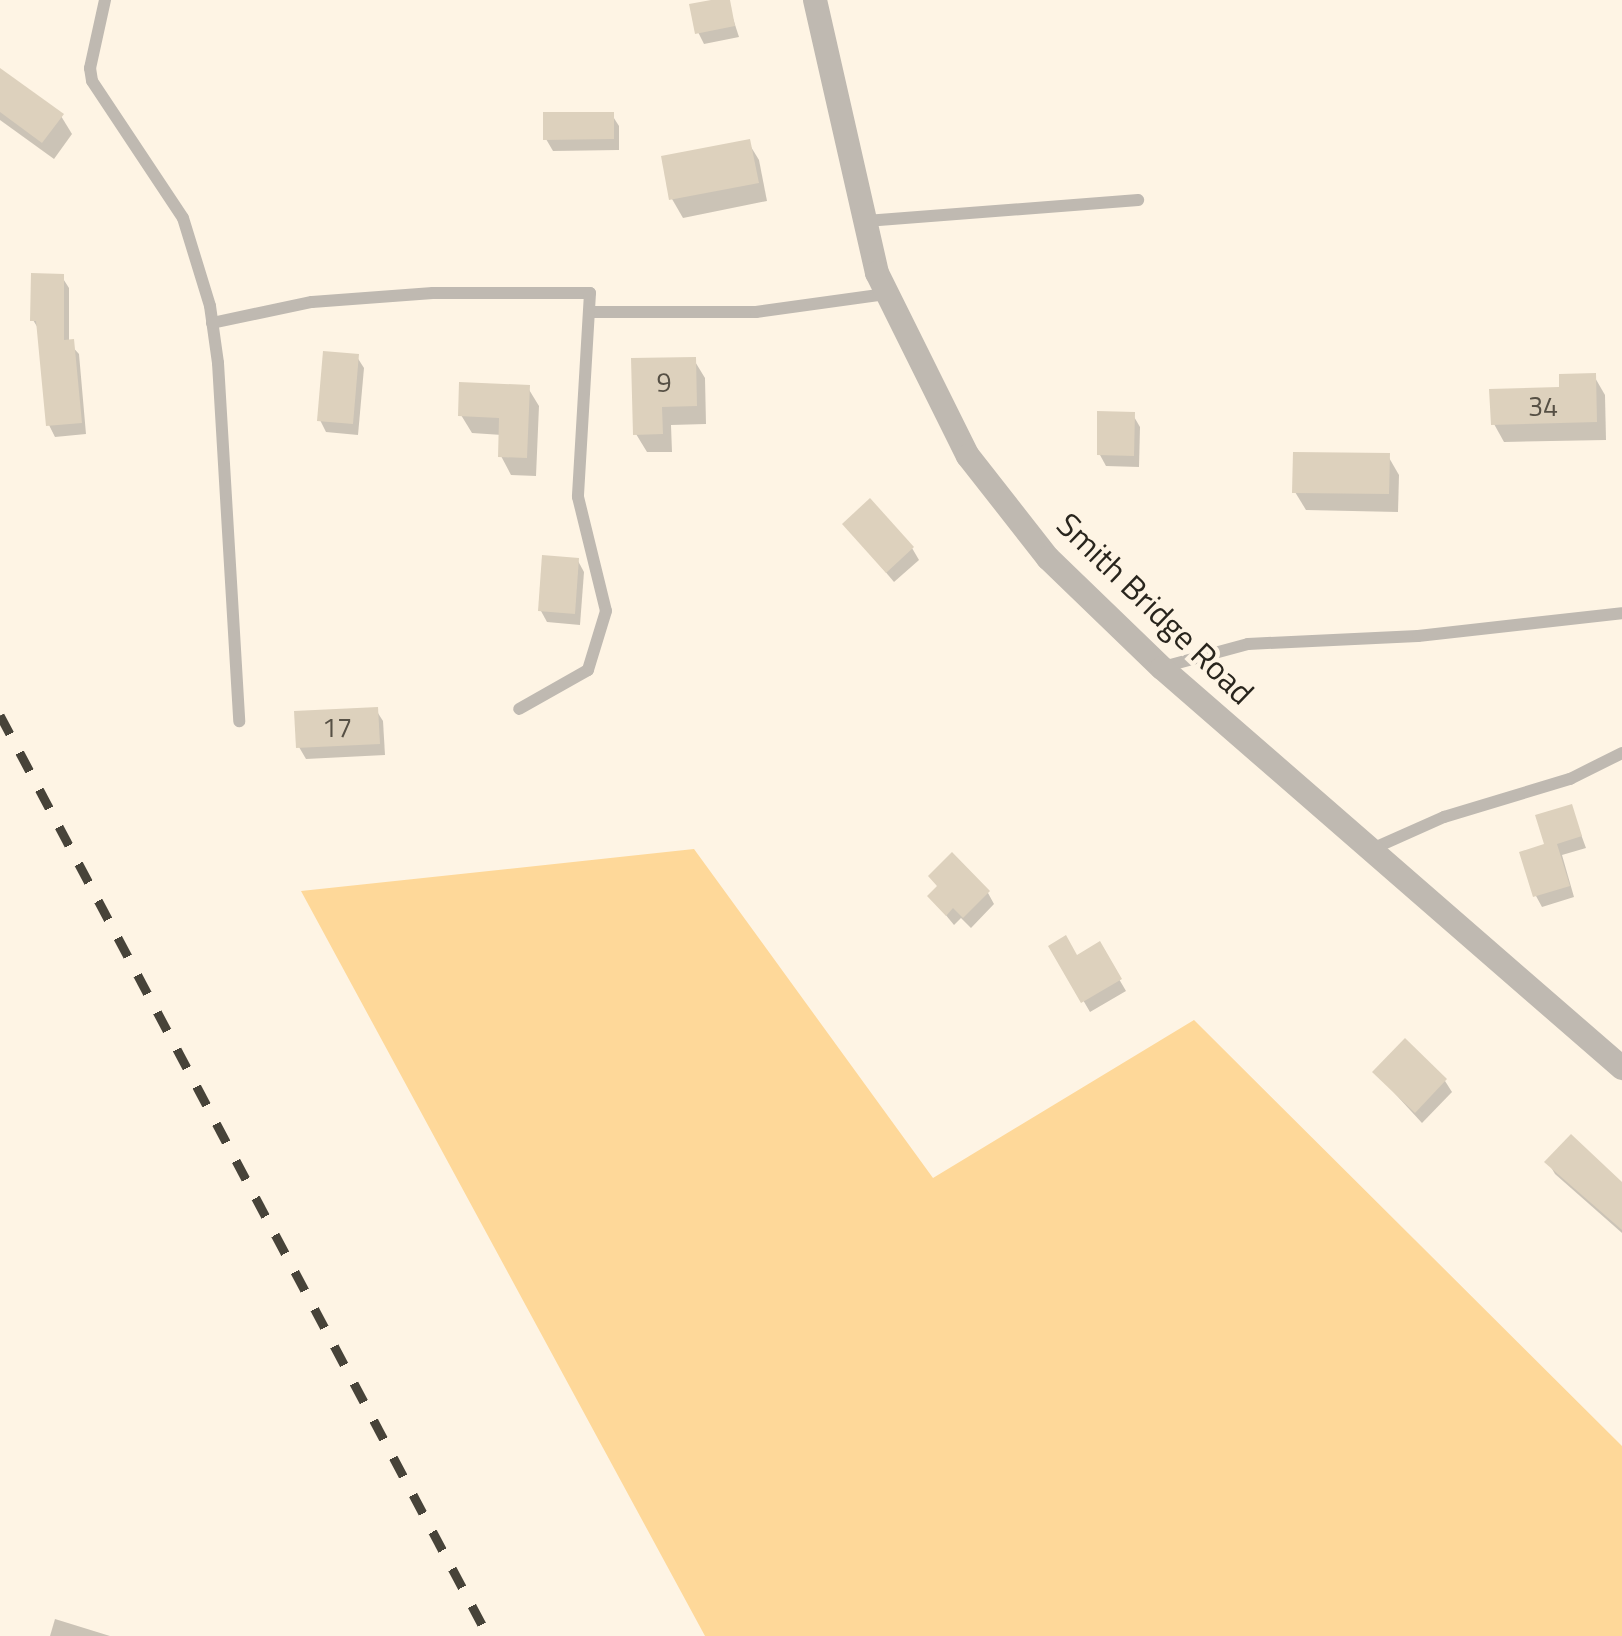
<!DOCTYPE html>
<html>
<head>
<meta charset="utf-8">
<style>
  body { margin:0 }
  #map { position:relative; width:1622px; height:1636px; overflow:hidden; background:#fef4e4; font-family:"Titillium Web",sans-serif }
  div>[style] { position:absolute }
  .green>* { inset:0; background:#fed899 }
  .shadow>* { inset:0; background:#0003 }
  .building>* { inset:0; background:#ddd1bd }
  .lane>* { height:12px; margin:-6px; padding:0 6px; transform-origin:6px; border-radius:6px; background:#bfb9b1 }
  .street>* { height:24px; margin:-12px; padding:0 12px; transform-origin:12px; border-radius:12px; background:#bfb9b1 }
  .rail>* { height:9px; margin-top:-4.5px; transform-origin:0; background:repeating-linear-gradient(90deg,#474339 0 21px,transparent 0 42px) }
  span { translate:-50% -50%; white-space:nowrap; text-align:center; line-height:1.15; -webkit-text-stroke:9px #fef4e4; paint-order:stroke }
  .number-label { font-size:27px; color:#565045 }
  .number-label span { -webkit-text-stroke-width:0 }
  .street-label { font-size:33px; color:#29251d }
</style>
</head>
<body>
<div id="map">
  <div class="green">
    <div style="clip-path:polygon(694px 849px,933px 1178px,1194px 1020px,1622px 1446px,1622px 1636px,705px 1636px,301px 891px)"></div>
  </div>
  <div class="shadow">
    <div style="clip-path:polygon(727px 0,739px 37px,704px 44px,698px 32px)"></div>
    <div style="clip-path:polygon(0 71px,61px 116px,72px 134px,54px 159px,0 120px)"></div>
    <div style="clip-path:polygon(612px 115px,619px 126px,619px 150px,553px 151px,546px 139px)"></div>
    <div style="clip-path:polygon(748px 142px,759px 160px,767px 201px,683px 218px,672px 199px)"></div>
    <div style="clip-path:polygon(62px 277px,69px 288px,69px 343px,79px 354px,86px 434px,55px 437px,49px 425px,41px 333px,33px 320px)"></div>
    <div style="clip-path:polygon(357px 357px,364px 368px,358px 435px,326px 432px,320px 420px)"></div>
    <div style="clip-path:polygon(694px 360px,705px 378px,706px 424px,671px 425px,672px 452px,647px 452px,636px 434px)"></div>
    <div style="clip-path:polygon(1594px 376px,1605px 395px,1606px 440px,1504px 442px,1494px 424px)"></div>
    <div style="clip-path:polygon(528px 388px,539px 406px,536px 476px,511px 475px,501px 456px,502px 435px,472px 433px,461px 415px)"></div>
    <div style="clip-path:polygon(1133px 415px,1140px 427px,1139px 467px,1106px 466px,1100px 455px)"></div>
    <div style="clip-path:polygon(1388px 456px,1399px 475px,1398px 512px,1306px 510px,1295px 492px)"></div>
    <div style="clip-path:polygon(846px 525px,912px 548px,919px 560px,894px 582px)"></div>
    <div style="clip-path:polygon(578px 561px,584px 572px,580px 625px,547px 622px,541px 611px)"></div>
    <div style="clip-path:polygon(376px 710px,383px 721px,385px 755px,306px 759px,299px 747px)"></div>
    <div style="clip-path:polygon(1571px 807px,1586px 848px,1562px 855px,1574px 897px,1542px 907px,1536px 896px,1548px 846px)"></div>
    <div style="clip-path:polygon(932px 877px,988px 893px,994px 904px,971px 928px,961px 918px,954px 925px,931px 897px,939px 889px)"></div>
    <div style="clip-path:polygon(1099px 945px,1126px 991px,1090px 1012px,1052px 947px,1076px 959px)"></div>
    <div style="clip-path:polygon(1375px 1072px,1445px 1081px,1452px 1092px,1422px 1123px)"></div>
    <div style="clip-path:polygon(1548px 1162px,1622px 1189px,1622px 1233px,1555px 1174px)"></div>
    <div style="clip-path:polygon(55px 1619px,110px 1636px,50px 1636px)"></div>
  </div>
  <div class="building">
    <div style="clip-path:polygon(711px 0,730px 0,735px 26px,695px 34px,689px 4px)"></div>
    <div style="clip-path:polygon(0 68px,64px 114px,42px 143px,0 112px)"></div>
    <div style="clip-path:polygon(543px 112px,614px 112px,614px 139px,543px 140px)"></div>
    <div style="clip-path:polygon(750px 139px,759px 183px,669px 200px,661px 156px)"></div>
    <div style="clip-path:polygon(31px 273px,64px 274px,64px 340px,74px 339px,82px 423px,46px 426px,36px 321px,30px 321px)"></div>
    <div style="clip-path:polygon(323px 351px,359px 354px,353px 424px,317px 421px)"></div>
    <div style="clip-path:polygon(696px 357px,697px 406px,662px 407px,663px 434px,633px 435px,631px 358px)"></div>
    <div style="clip-path:polygon(1596px 373px,1597px 422px,1491px 425px,1489px 389px,1559px 387px,1559px 374px)"></div>
    <div style="clip-path:polygon(459px 382px,530px 385px,527px 458px,498px 457px,499px 418px,458px 416px)"></div>
    <div style="clip-path:polygon(1097px 411px,1135px 412px,1134px 456px,1097px 455px)"></div>
    <div style="clip-path:polygon(1293px 452px,1390px 453px,1389px 494px,1292px 493px)"></div>
    <div style="clip-path:polygon(870px 498px,914px 547px,886px 573px,842px 524px)"></div>
    <div style="clip-path:polygon(542px 555px,579px 558px,575px 614px,538px 611px)"></div>
    <div style="clip-path:polygon(378px 707px,380px 744px,296px 748px,294px 711px)"></div>
    <div style="clip-path:polygon(1572px 804px,1582px 836px,1557px 844px,1570px 886px,1533px 897px,1519px 852px,1544px 844px,1535px 815px)"></div>
    <div style="clip-path:polygon(952px 852px,990px 891px,963px 918px,953px 908px,946px 916px,927px 896px,937px 886px,928px 876px)"></div>
    <div style="clip-path:polygon(1066px 935px,1077px 955px,1100px 941px,1122px 979px,1081px 1003px,1048px 946px)"></div>
    <div style="clip-path:polygon(1405px 1038px,1447px 1079px,1415px 1113px,1372px 1072px)"></div>
    <div style="clip-path:polygon(1571px 1134px,1622px 1182px,1622px 1230px,1544px 1162px)"></div>
  </div>
  <div class="lane">
    <div style="left:105px;top:0;width:70px;rotate:102.4deg"></div>
    <div style="left:90px;top:68px;width:13px;rotate:81deg"></div>
    <div style="left:92px;top:81px;width:164px;rotate:56.4deg"></div>
    <div style="left:183px;top:218px;width:92px;rotate:72.9deg"></div>
    <div style="left:210px;top:306px;width:58px;rotate:82deg"></div>
    <div style="left:218px;top:363px;width:359px;rotate:86.6deg"></div>
    <div style="left:866px;top:221px;width:273px;rotate:-4.4deg"></div>
    <div style="left:591px;top:312px;width:165px"></div>
    <div style="left:756px;top:312px;width:131px;rotate:-7.9deg"></div>
    <div style="left:212px;top:323px;width:102px;rotate:-11.9deg"></div>
    <div style="left:312px;top:302px;width:121px;rotate:-4.3deg"></div>
    <div style="left:433px;top:293px;width:157px"></div>
    <div style="left:590px;top:293px;width:204px;rotate:93.4deg"></div>
    <div style="left:578px;top:497px;width:117px;rotate:76.2deg"></div>
    <div style="left:606px;top:611px;width:62px;rotate:107deg"></div>
    <div style="left:588px;top:670px;width:79px;rotate:150.5deg"></div>
    <div style="left:1163px;top:667px;width:88px;rotate:-15.1deg"></div>
    <div style="left:1248px;top:644px;width:170px;rotate:-2.7deg"></div>
    <div style="left:1418px;top:636px;width:205px;rotate:-6.4deg"></div>
    <div style="left:1372px;top:849px;width:79px;rotate:-24deg"></div>
    <div style="left:1444px;top:817px;width:132px;rotate:-16.8deg"></div>
    <div style="left:1570px;top:779px;width:58px;rotate:-26.6deg"></div>
  </div>
  <div class="street">
    <div style="left:815px;top:0;width:280px;rotate:77.2deg"></div>
    <div style="left:877px;top:273px;width:204px;rotate:63.6deg"></div>
    <div style="left:968px;top:456px;width:130px;rotate:51.9deg"></div>
    <div style="left:1048px;top:558px;width:158px;rotate:44deg"></div>
    <div style="left:1162px;top:668px;width:610px;rotate:41.01deg"></div>
  </div>
  <div class="rail">
    <div style="left:0;top:715px;width:1042px;rotate:62.08deg"></div>
  </div>
  <div class="number-label">
    <span style="left:664px;top:382px">9</span>
    <span style="left:1543px;top:406px">34</span>
    <span style="left:337px;top:727px">17</span>
  </div>
  <div class="street-label">
    <span style="left:1155px;top:609px;rotate:44deg">Smith Bridge Road</span>
  </div>
</div>
</body>
</html>
